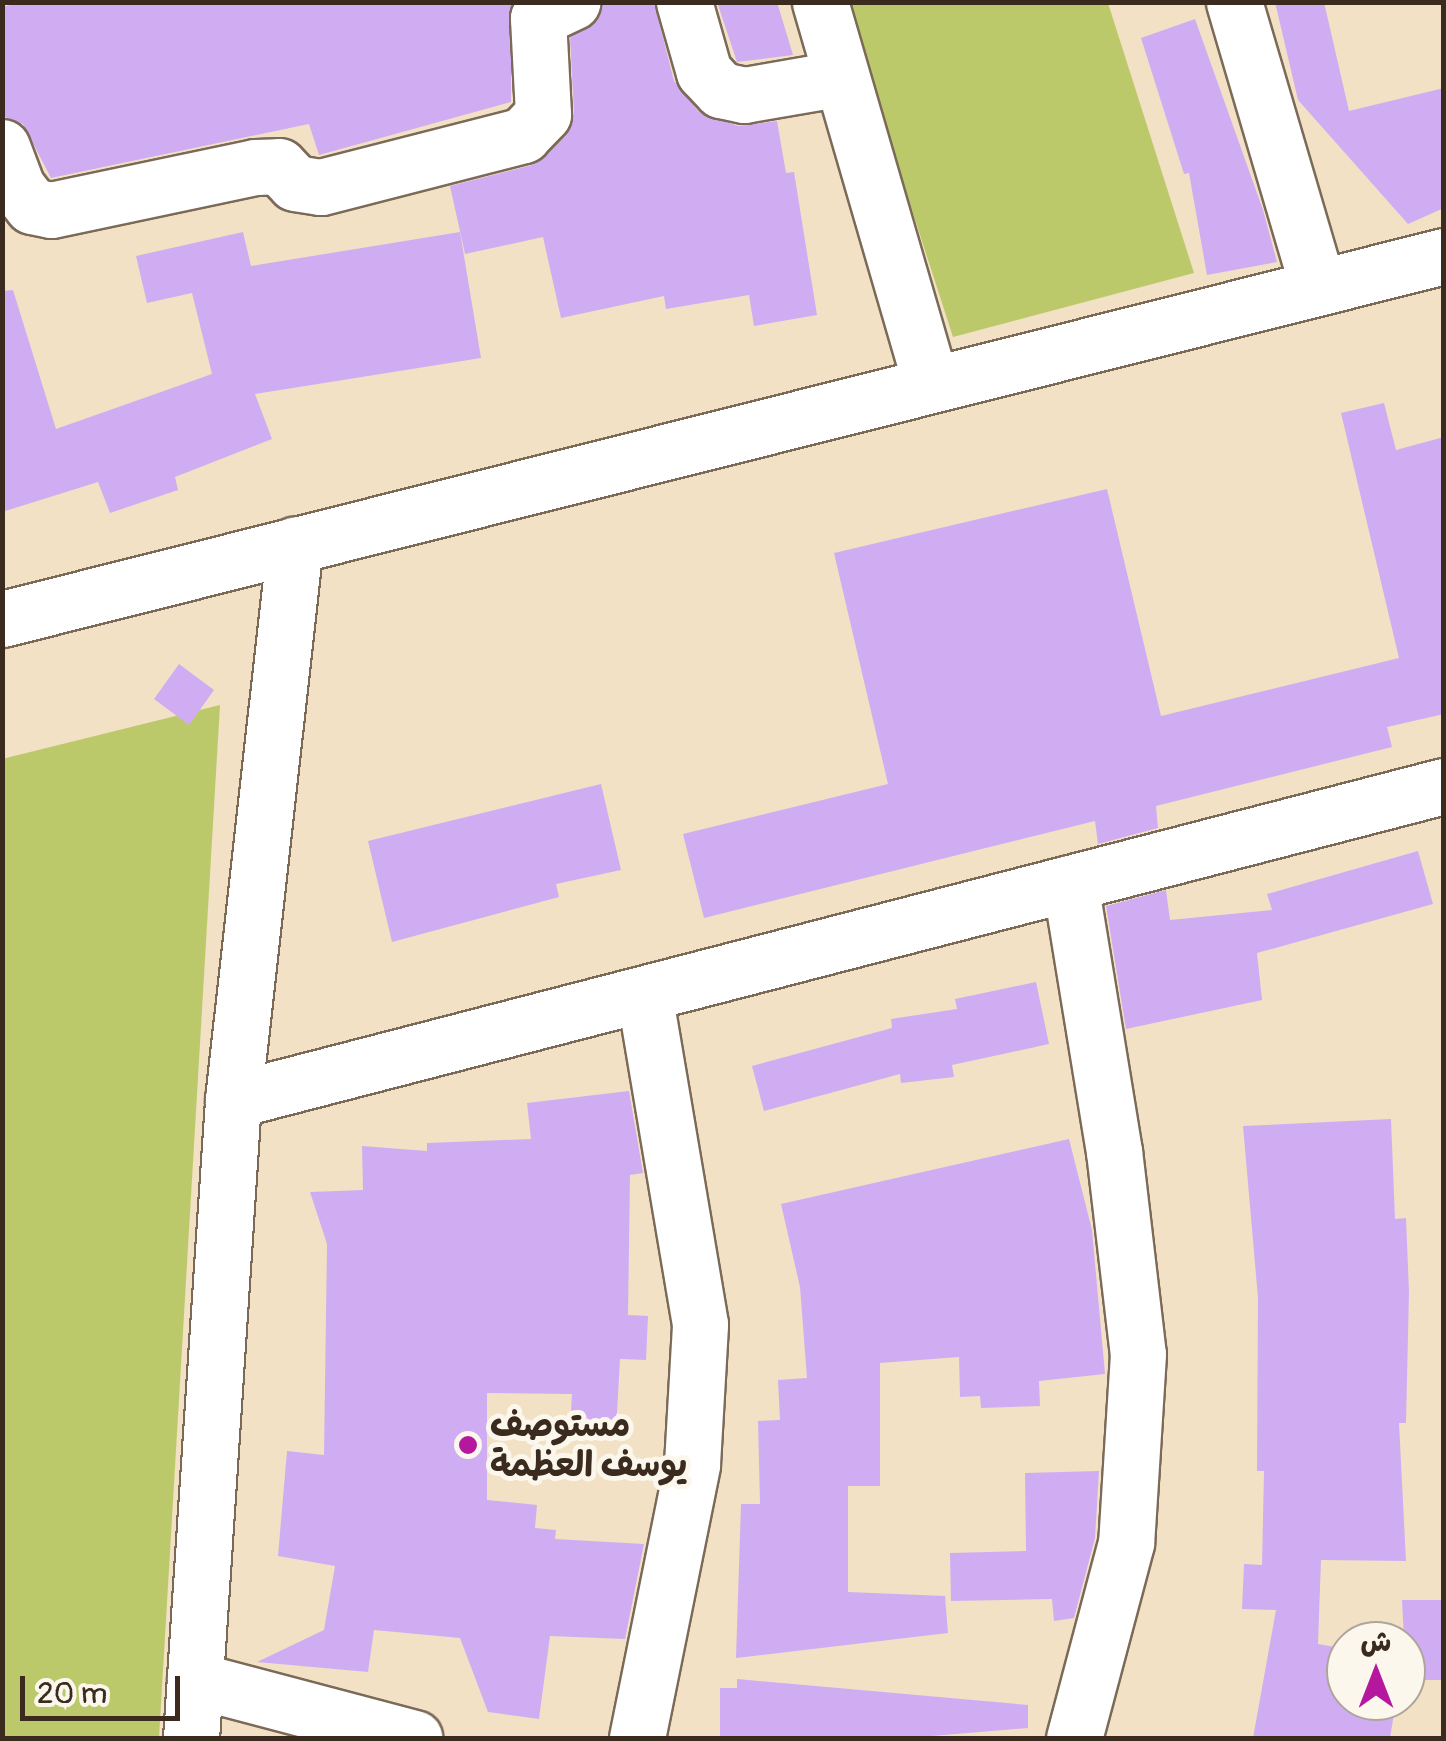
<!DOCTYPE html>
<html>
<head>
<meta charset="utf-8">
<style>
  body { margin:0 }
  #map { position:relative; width:1446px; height:1741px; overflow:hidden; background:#f2e1c4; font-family:Pangolin,"Playpen Sans Arabic",sans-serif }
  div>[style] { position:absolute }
  .green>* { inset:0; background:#bcc96b }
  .building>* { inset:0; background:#d0adf3 }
  .roads { filter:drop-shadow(2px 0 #7b6a58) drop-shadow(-2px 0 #7b6a58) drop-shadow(0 2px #7b6a58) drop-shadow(0 -2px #7b6a58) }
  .minor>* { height:55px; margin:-27.5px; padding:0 27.5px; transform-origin:27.5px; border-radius:27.5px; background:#fff }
  .major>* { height:55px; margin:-27.5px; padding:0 27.5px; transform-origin:27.5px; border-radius:27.5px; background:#fff }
  .dots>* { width:28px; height:28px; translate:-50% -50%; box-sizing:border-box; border:5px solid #fbf7ec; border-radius:50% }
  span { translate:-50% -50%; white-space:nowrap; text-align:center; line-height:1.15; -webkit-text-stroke:10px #fbf7ec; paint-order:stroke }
  .poi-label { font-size:35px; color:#3b2a1e; font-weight:700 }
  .left { translate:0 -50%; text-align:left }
  .frame { position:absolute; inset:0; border:5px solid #3b2a1e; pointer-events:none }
  .north { position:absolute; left:1326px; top:1621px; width:100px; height:100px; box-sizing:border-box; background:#fbf7ec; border:2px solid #aea59a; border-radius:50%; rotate:0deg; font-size:28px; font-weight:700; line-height:40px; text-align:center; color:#3b2a1e }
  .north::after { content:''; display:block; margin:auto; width:35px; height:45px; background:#b5179e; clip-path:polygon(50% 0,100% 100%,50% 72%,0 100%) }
  .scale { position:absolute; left:20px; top:1676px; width:160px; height:45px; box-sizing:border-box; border:5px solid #3b2a1e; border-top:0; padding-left:12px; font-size:30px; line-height:35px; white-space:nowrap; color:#3b2a1e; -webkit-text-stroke:8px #fbf7ec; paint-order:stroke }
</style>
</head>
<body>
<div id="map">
  <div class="green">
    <div style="clip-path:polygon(845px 3px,1108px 3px,1194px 273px,953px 337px)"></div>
    <div style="clip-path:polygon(220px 705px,159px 1738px,3px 1738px,2px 759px)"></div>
  </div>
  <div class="building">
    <div style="clip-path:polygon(23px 2px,511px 2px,511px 102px,319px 155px,309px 124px,51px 178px,23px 124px,2px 116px,2px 7px)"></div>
    <div style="clip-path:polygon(603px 2px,654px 2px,674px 81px,699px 112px,738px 126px,777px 121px,786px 173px,794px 172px,817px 315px,754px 326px,749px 295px,666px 309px,664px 296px,561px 318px,543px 237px,465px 254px,450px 186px,532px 165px,566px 136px,574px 113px,570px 37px,597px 21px)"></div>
    <div style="clip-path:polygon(717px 2px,777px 2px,793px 55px,737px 62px)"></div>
    <div style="clip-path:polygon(1275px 2px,1324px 2px,1349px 111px,1444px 88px,1444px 208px,1408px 224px,1298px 100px)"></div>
    <div style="clip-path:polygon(1195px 19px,1263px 210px,1277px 262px,1207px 275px,1189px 173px,1184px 174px,1141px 38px)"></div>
    <div style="clip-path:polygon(243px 232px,251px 266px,460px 232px,481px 358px,255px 394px,272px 439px,175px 477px,178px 490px,110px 513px,98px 482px,2px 512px,2px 291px,13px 290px,56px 429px,212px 374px,192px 293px,147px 303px,136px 256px)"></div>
    <div style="clip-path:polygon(1384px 403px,1396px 450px,1444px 437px,1444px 714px,1387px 727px,1392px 747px,1156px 806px,1158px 828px,1098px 844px,1095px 821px,704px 918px,683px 834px,888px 784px,834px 553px,1107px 489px,1161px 716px,1399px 658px,1341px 413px)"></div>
    <div style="clip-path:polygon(179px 664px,214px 690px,189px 725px,154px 699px)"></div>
    <div style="clip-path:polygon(601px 784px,621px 870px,556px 884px,559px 897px,392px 942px,368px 841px)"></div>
    <div style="clip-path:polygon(1418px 851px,1433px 904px,1257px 953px,1262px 1000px,1126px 1029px,1106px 906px,1166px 890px,1170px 920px,1272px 910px,1267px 894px)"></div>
    <div style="clip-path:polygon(1036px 982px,1049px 1044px,952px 1065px,954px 1077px,901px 1083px,900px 1074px,764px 1111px,752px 1066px,892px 1028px,891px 1019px,957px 1009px,955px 999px)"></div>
    <div style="clip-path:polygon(629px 1091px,643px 1173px,630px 1175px,628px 1315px,648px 1316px,646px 1360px,620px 1359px,616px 1431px,570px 1428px,572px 1394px,487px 1393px,487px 1500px,537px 1505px,535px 1528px,556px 1530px,555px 1539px,644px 1544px,625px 1639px,550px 1636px,539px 1719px,488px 1712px,460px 1638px,374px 1630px,368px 1672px,257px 1662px,324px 1630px,335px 1566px,278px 1556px,287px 1451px,324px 1455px,327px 1244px,310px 1192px,363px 1190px,362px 1146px,427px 1151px,427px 1143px,531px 1139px,527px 1103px)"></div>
    <div style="clip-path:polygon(1391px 1119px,1395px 1219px,1406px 1218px,1409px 1292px,1406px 1423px,1399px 1423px,1406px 1561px,1321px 1560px,1318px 1644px,1346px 1649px,1346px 1701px,1396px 1701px,1390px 1738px,1253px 1738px,1276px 1610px,1242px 1609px,1244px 1564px,1262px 1565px,1264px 1471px,1257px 1471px,1258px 1298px,1243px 1126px)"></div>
    <div style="clip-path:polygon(1069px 1139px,1092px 1230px,1105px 1374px,1039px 1381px,1040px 1406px,981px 1408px,980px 1396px,960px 1397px,959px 1357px,880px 1363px,880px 1486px,848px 1486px,848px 1592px,945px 1596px,948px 1633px,736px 1658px,741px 1504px,760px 1504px,758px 1421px,780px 1420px,778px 1380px,807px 1378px,800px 1287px,781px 1204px)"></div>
    <div style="clip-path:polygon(1099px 1471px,1095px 1538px,1074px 1618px,1054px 1621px,1052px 1599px,951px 1601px,950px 1553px,1026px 1551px,1025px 1473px)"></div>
    <div style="clip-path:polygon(1402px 1600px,1444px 1600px,1444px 1680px,1406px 1680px)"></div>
    <div style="clip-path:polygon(737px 1679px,1028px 1705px,1028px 1728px,908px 1738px,720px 1738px,720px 1688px,737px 1688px)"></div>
  </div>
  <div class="roads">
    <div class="minor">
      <div style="left:684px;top:2px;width:73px;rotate:74.1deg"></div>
      <div style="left:704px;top:72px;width:25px;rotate:47deg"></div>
      <div style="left:721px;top:90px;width:24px;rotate:12deg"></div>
      <div style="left:744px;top:95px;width:99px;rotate:-9.8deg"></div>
      <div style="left:820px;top:2px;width:398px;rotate:73.8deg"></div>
      <div style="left:1234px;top:2px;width:297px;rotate:73.6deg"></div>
      <div style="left:2px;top:147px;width:43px;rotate:69.4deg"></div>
      <div style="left:17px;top:187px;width:24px;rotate:52deg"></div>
      <div style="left:32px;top:206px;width:19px;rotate:12deg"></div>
      <div style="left:51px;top:210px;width:208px;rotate:-11.9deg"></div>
      <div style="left:255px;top:167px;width:24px;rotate:-2deg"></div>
      <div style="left:279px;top:166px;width:23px;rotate:47deg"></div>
      <div style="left:295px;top:183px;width:26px;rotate:9deg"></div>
      <div style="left:321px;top:187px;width:209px;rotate:-14.4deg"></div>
      <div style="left:523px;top:135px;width:29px;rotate:-46deg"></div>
      <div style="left:543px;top:114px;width:96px;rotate:-93deg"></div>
      <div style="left:538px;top:18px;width:38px;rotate:-25deg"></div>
      <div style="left:1070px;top:883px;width:272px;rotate:80.7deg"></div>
      <div style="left:1114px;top:1151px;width:204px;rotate:83.3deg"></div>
      <div style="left:1138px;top:1354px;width:189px;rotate:93.6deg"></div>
      <div style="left:1126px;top:1543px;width:202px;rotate:104.9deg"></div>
      <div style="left:233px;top:1100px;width:1251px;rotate:-14.54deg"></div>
      <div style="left:195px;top:1680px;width:227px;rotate:14.8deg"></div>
      <div style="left:191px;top:1738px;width:639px;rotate:-86.23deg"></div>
      <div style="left:233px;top:1100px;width:559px;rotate:-83.64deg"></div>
      <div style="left:637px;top:1738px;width:279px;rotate:-78.6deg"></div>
      <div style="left:692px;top:1464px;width:140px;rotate:-86.7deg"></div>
      <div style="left:700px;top:1324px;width:335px;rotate:-99.6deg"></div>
    </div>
    <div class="major">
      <div style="left:2px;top:619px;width:1487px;rotate:-14.13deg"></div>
    </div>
  </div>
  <div class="dots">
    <div style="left:468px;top:1445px;background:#b5179e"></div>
  </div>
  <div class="poi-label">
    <span class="left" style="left:490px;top:1445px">مستوصف<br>يوسف العظمة</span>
  </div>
  <div class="frame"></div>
  <div class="north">ش</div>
  <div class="scale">20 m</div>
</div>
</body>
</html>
